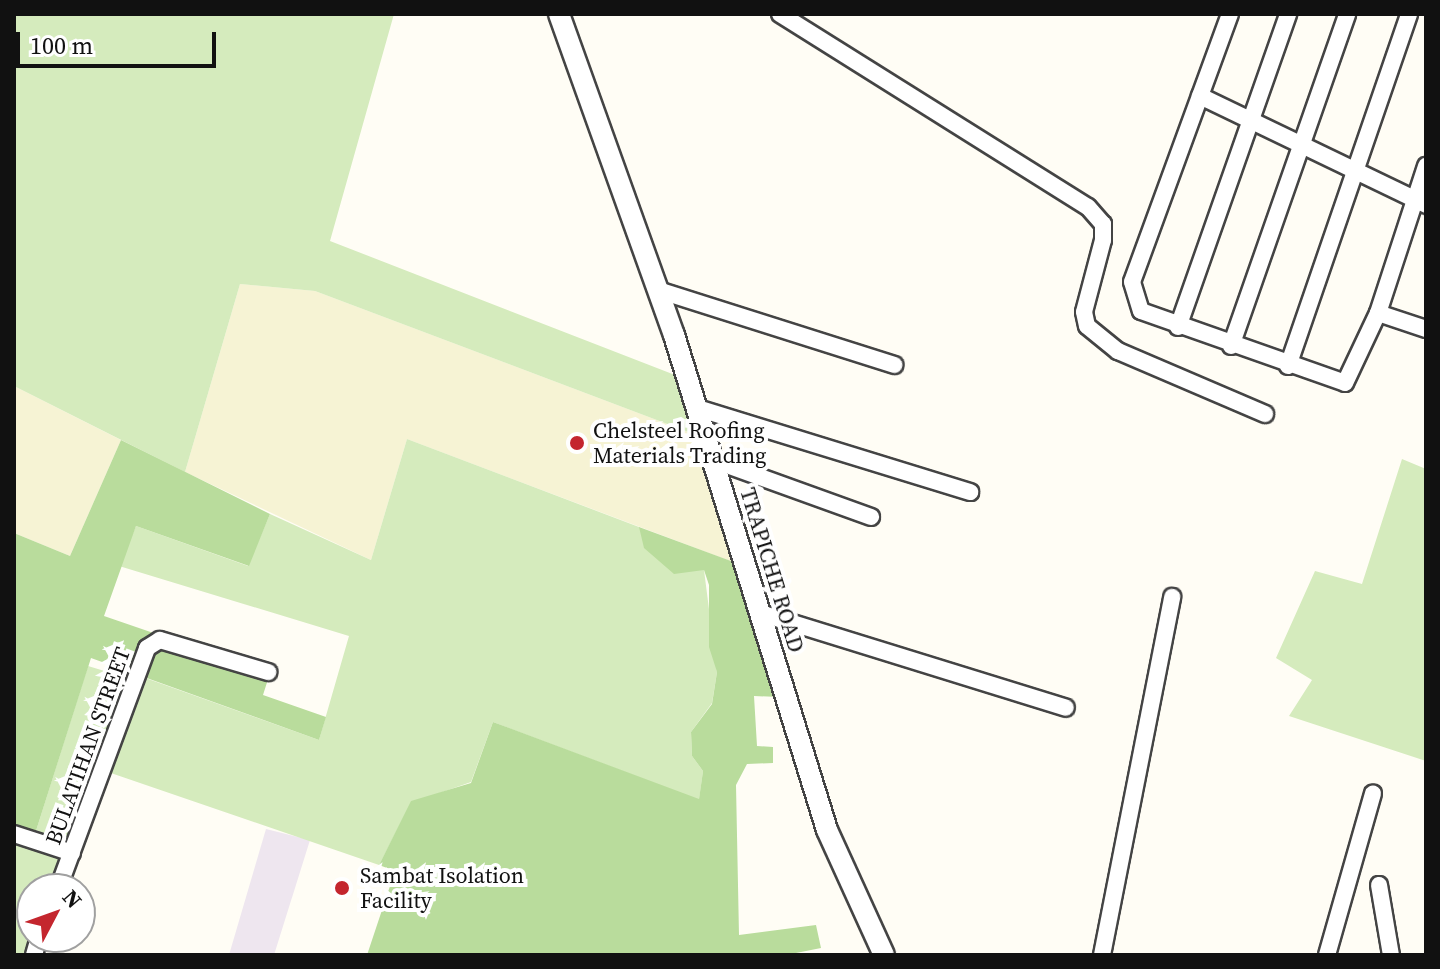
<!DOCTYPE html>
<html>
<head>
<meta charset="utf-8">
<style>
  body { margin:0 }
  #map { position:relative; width:1440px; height:969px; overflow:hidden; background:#fffdf5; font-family:"Source Serif 4",serif }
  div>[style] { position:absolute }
  .industrial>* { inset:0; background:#eee6ef }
  .farmland>* { inset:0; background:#f6f3d4 }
  .green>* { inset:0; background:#d5ebbd }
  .forest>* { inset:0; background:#b9dc9c }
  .roads { filter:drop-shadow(2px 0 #444) drop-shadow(-2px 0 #444) drop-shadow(0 2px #444) drop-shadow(0 -2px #444) }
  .minor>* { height:16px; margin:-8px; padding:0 8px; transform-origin:8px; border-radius:8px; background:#fff }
  .tertiary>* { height:20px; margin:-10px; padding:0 10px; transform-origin:10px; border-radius:10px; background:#fff }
  .dots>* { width:22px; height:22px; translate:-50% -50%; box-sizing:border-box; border:4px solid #fff; border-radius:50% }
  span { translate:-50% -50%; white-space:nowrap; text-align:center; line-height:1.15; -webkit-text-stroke:8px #fff; paint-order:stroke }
  .poi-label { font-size:22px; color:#111 }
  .left { translate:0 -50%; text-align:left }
  .street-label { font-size:22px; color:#111 }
  .frame { position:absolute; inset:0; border:16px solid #111; pointer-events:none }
  .north { position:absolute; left:16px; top:873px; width:80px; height:80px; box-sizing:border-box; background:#fff; border:2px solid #a0a0a0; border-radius:50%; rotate:49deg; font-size:22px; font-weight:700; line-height:32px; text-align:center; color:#111 }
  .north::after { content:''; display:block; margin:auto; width:28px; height:36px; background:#c4262e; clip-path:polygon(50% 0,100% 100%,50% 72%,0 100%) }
  .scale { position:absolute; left:16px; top:32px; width:200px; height:36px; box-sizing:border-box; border:4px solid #111; border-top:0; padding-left:10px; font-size:24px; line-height:28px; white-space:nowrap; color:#111; -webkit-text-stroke:6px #fff; paint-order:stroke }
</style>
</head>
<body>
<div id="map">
  <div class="industrial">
    <div style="clip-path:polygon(266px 829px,310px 840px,274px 955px,229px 955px)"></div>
  </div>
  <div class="farmland">
    <div style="clip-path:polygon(240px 284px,315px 291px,707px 439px,746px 567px,407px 439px,371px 560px,185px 472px)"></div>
    <div style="clip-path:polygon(14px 386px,121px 440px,70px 556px,14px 533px)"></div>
  </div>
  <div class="green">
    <div style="clip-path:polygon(14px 14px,394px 14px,330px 241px,675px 375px,690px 385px,707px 439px,315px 291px,240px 284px,185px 472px,14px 386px)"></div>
    <div style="clip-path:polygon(407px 439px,639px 527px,689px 568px,704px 570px,717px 672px,712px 703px,691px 732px,692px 756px,703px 771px,699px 800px,493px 722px,471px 782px,411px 803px,379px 865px,105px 771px,137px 675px,319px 740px,349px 636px,119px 566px,136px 526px,248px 566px,270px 514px,371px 560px)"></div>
    <div style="clip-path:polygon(1402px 459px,1426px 469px,1426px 761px,1289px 716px,1312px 680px,1276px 658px,1315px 571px,1362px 584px)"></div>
    <div style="clip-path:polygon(88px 666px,121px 676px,123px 685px,68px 844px,35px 834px)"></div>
    <div style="clip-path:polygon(14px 840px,65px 856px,52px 889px,32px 889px,30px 955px,14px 955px)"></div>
  </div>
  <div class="forest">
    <div style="clip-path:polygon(121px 440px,270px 514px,249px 566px,136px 526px,104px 616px,270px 673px,263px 695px,326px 717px,319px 740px,91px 658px,35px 834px,14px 828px,14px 533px,70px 556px)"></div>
    <div style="clip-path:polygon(639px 527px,739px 564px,779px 697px,754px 696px,757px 746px,773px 747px,773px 763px,747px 764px,736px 785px,739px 935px,816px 925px,821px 948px,786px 955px,367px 955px,395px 871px,379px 865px,411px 801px,471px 783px,493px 722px,699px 799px,703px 771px,692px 756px,691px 732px,712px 704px,717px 672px,709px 647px,709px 585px,704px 570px,674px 574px,644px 548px)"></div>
  </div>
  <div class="roads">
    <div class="minor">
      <div style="left:780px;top:14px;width:363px;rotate:32.1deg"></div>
      <div style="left:1088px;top:207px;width:23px;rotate:49deg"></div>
      <div style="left:1103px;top:224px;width:16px;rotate:90deg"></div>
      <div style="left:1103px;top:240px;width:74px;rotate:104.8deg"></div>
      <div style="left:1084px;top:312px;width:14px;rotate:78deg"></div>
      <div style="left:1087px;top:326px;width:40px;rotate:39deg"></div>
      <div style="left:1118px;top:351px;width:160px;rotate:23.2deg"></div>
      <div style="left:1230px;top:14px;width:285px;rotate:110.1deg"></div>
      <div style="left:1132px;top:282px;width:30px;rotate:73deg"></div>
      <div style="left:1141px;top:311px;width:216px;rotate:19.4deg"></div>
      <div style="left:1345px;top:383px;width:77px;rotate:-64.8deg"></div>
      <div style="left:1378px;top:313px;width:155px;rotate:-71.9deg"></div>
      <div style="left:1200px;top:96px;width:251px;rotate:25.7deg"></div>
      <div style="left:658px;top:290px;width:248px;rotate:17.6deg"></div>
      <div style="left:1378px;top:313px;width:51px;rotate:18.4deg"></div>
      <div style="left:1178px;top:327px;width:332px;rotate:-70.6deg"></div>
      <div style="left:1231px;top:346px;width:352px;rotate:-70.7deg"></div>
      <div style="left:1288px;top:366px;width:372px;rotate:-71deg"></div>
      <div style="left:697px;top:408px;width:286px;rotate:17.1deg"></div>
      <div style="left:713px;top:460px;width:168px;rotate:19.8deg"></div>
      <div style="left:760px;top:613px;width:320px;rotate:17.2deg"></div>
      <div style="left:14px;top:834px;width:61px;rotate:18.1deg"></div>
      <div style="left:1379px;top:885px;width:71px;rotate:80.3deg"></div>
      <div style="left:58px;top:889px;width:257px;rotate:-69.7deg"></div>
      <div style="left:147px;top:648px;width:15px;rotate:-32deg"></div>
      <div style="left:160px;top:640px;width:113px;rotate:16.5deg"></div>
      <div style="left:34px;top:955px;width:19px;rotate:-74deg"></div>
      <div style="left:1102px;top:955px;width:365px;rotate:-78.9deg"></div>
      <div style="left:1327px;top:955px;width:168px;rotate:-74.1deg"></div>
    </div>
    <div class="tertiary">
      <div style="left:559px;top:14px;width:341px;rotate:70.3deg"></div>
      <div style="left:674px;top:335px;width:518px;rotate:72.82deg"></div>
      <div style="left:827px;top:830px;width:137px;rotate:65.5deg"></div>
    </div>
  </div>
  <div class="dots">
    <div style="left:577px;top:443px;background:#c4262e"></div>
    <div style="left:342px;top:888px;background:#c4262e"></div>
  </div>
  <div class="poi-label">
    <span class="left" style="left:593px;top:443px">Chelsteel Roofing<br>Materials Trading</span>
    <span class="left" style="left:360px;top:888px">Sambat Isolation<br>Facility</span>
  </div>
  <div class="street-label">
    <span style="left:772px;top:570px;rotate:73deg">TRAPICHE ROAD</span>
    <span style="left:88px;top:746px;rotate:-70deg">BULATIHAN STREET</span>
  </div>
  <div class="frame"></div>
  <div class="north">N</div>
  <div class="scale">100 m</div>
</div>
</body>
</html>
